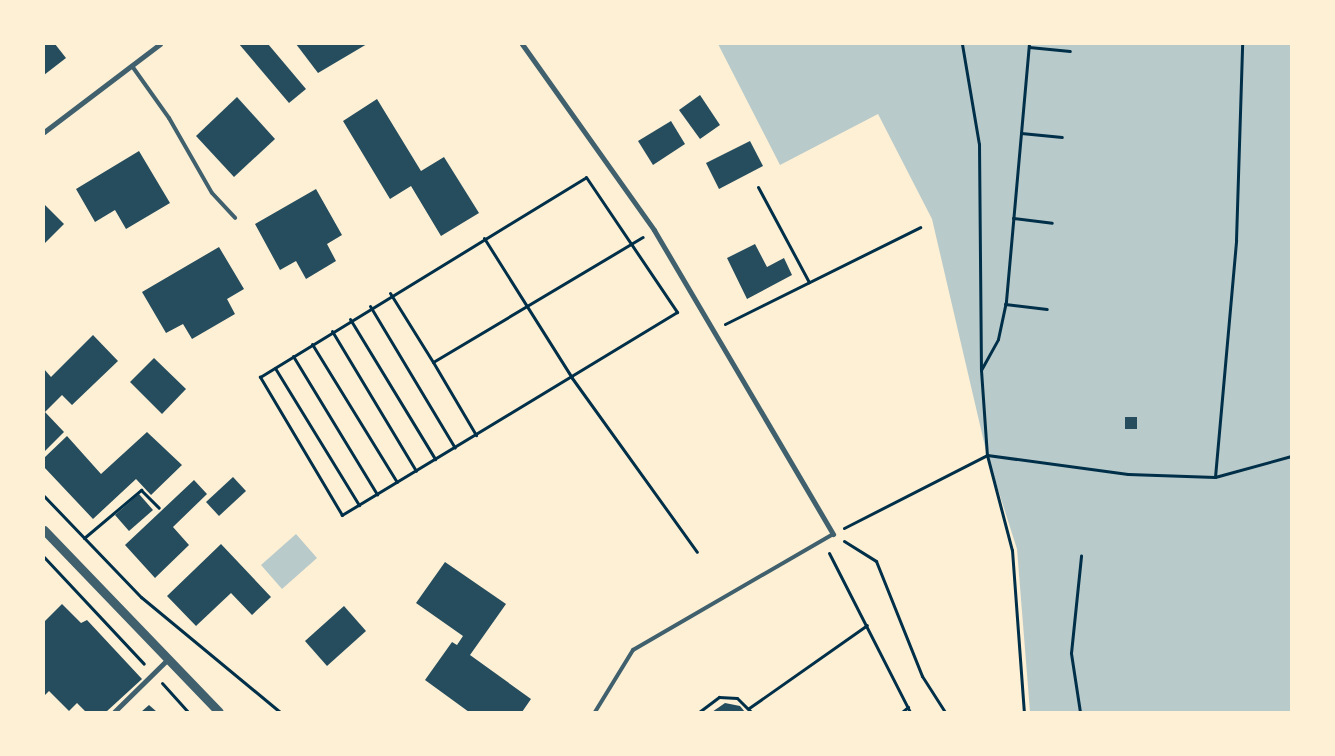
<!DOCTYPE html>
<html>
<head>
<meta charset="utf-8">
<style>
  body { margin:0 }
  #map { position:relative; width:1335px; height:756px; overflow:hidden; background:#fdf0d5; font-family:Overpass,sans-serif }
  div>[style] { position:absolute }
  .green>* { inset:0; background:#b9caca }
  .building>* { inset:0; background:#264d5e }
  .path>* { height:3px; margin:-1.5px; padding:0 1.5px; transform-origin:1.5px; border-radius:1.5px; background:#003049 }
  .service>* { height:4px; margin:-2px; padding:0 2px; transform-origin:2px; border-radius:2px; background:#3f606c }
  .minor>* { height:5px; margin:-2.5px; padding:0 2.5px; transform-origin:2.5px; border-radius:2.5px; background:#3f606c }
  .tertiary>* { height:9px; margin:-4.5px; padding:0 4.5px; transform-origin:4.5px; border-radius:4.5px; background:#3f606c }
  span { translate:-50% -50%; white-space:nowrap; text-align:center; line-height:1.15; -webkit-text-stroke:5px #fdf0d5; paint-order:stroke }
  .frame { position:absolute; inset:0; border:45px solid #fdf0d5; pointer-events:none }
</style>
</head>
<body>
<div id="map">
  <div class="green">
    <div style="clip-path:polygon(718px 44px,1291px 44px,1291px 712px,1030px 712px,1017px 549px,987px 455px,932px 219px,878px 114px,780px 165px)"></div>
    <div style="clip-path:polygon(296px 534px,317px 558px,282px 589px,261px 565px)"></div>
  </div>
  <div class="building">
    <div style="clip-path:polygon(44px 44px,55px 44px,66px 58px,44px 75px)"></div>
    <div style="clip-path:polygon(239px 44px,268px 44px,306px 89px,289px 103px)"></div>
    <div style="clip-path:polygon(296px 44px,367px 44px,318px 73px)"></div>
    <div style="clip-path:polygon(700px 95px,720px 125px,700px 139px,679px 110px)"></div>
    <div style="clip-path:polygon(237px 97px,275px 139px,234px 177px,196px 136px)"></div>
    <div style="clip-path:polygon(377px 99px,421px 171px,444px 157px,479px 213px,441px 236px,411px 186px,390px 199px,343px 121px)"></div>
    <div style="clip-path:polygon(671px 121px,685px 144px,653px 165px,638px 141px)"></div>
    <div style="clip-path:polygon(750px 141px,763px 166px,719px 189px,706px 163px)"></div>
    <div style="clip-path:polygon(139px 151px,170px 203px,126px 229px,115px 210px,95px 222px,76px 189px)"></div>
    <div style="clip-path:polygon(316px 189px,342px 235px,327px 244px,336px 261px,306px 279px,296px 261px,280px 270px,255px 224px)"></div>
    <div style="clip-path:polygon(44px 204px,64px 224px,44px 244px)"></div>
    <div style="clip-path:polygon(755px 244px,767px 267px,784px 258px,792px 275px,747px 299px,727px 258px)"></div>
    <div style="clip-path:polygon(219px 247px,244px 289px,227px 299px,235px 314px,192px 339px,183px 324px,166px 333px,142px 292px)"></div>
    <div style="clip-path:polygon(93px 335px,118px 361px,72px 405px,62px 395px,45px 412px,64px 432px,44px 452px,44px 369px,51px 377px)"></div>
    <div style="clip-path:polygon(154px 358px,186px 389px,162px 414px,130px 382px)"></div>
    <div style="clip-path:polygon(1125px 417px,1137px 417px,1137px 429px,1125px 429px)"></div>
    <div style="clip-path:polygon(147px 432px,182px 465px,151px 495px,136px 479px,93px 519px,44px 467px,44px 458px,67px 436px,101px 474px)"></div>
    <div style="clip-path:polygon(233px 477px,246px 491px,219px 516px,206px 502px)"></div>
    <div style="clip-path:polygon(194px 480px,207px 494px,173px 527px,189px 545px,155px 578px,125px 545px)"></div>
    <div style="clip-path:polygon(139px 494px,153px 510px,129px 531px,115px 515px)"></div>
    <div style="clip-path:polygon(221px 544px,271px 597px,252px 615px,231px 593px,196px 626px,167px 596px)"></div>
    <div style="clip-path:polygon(445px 562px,506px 604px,470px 655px,531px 699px,522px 712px,469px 712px,425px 680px,452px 642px,457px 645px,463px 636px,416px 603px)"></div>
    <div style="clip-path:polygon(62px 604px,81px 623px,87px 620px,142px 679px,106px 712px,86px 712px,77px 703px,69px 711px,49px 691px,44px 696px,44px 622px)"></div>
    <div style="clip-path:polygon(344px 606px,366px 631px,327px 666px,305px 641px)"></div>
    <div style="clip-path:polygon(725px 703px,740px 706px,745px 712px,712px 712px)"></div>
    <div style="clip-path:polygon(149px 705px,157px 712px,141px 712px)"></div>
  </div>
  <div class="path">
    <div style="left:962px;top:44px;width:101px;rotate:80.4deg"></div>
    <div style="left:979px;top:144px;width:226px;rotate:89.5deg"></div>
    <div style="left:981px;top:370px;width:85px;rotate:86deg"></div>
    <div style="left:987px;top:455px;width:98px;rotate:75.3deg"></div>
    <div style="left:1012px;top:550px;width:162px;rotate:85.8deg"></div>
    <div style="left:1029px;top:47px;width:41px;rotate:5.6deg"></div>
    <div style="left:1021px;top:133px;width:41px;rotate:5.6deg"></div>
    <div style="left:586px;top:177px;width:163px;rotate:56deg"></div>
    <div style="left:677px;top:312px;width:392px;rotate:148.8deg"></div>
    <div style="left:342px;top:515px;width:161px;rotate:-120.7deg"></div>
    <div style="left:260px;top:377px;width:382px;rotate:-31.5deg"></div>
    <div style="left:758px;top:187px;width:108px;rotate:61.8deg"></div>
    <div style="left:1013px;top:218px;width:39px;rotate:7deg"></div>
    <div style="left:484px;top:238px;width:165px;rotate:57.8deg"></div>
    <div style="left:572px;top:378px;width:214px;rotate:54.3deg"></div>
    <div style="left:390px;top:293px;width:81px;rotate:58.1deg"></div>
    <div style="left:433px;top:362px;width:244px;rotate:-30.8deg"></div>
    <div style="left:1005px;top:304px;width:42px;rotate:6.8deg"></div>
    <div style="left:370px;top:306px;width:165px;rotate:59.1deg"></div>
    <div style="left:350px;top:319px;width:164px;rotate:58.7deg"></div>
    <div style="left:725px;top:324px;width:218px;rotate:-26.4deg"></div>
    <div style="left:332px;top:331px;width:163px;rotate:59deg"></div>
    <div style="left:312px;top:344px;width:162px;rotate:58.4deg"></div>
    <div style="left:293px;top:356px;width:162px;rotate:58.7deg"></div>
    <div style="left:433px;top:362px;width:85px;rotate:59.5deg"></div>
    <div style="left:275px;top:368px;width:161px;rotate:58.5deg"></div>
    <div style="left:981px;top:370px;width:35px;rotate:-61deg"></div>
    <div style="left:998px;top:339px;width:39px;rotate:-78deg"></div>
    <div style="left:1006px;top:301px;width:258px;rotate:-84.9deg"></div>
    <div style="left:1215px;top:477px;width:238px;rotate:-84.9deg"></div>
    <div style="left:1236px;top:240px;width:196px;rotate:-88.2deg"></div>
    <div style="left:44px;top:496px;width:140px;rotate:46.2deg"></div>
    <div style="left:141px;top:597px;width:180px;rotate:39.6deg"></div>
    <div style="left:844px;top:528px;width:161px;rotate:-27deg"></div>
    <div style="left:987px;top:455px;width:142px;rotate:7.7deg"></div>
    <div style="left:1128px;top:474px;width:87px;rotate:2deg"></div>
    <div style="left:1215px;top:477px;width:79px;rotate:-15.4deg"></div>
    <div style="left:84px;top:538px;width:75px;rotate:-40.1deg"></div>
    <div style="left:141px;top:490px;width:25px;rotate:45deg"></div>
    <div style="left:844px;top:541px;width:38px;rotate:32deg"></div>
    <div style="left:876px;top:561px;width:124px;rotate:68.2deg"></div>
    <div style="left:922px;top:676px;width:43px;rotate:57.4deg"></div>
    <div style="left:829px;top:553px;width:178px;rotate:63deg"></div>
    <div style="left:44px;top:557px;width:146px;rotate:46.9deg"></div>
    <div style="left:162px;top:683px;width:39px;rotate:48deg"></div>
    <div style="left:749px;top:708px;width:144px;rotate:-35.1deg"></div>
    <div style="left:699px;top:712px;width:25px;rotate:-37deg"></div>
    <div style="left:719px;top:697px;width:18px;rotate:3deg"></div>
    <div style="left:737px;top:698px;width:20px;rotate:45deg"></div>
    <div style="left:902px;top:712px;width:8px;rotate:-40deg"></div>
    <div style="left:1080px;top:712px;width:60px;rotate:-98.7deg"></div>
    <div style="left:1071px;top:653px;width:98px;rotate:-84.1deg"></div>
  </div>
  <div class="service">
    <div style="left:132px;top:66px;width:64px;rotate:54.6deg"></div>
    <div style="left:169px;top:118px;width:86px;rotate:60.2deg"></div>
    <div style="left:212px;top:193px;width:34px;rotate:47deg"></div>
    <div style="left:595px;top:712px;width:73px;rotate:-58.5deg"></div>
    <div style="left:633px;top:650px;width:231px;rotate:-30.1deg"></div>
  </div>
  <div class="minor">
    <div style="left:522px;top:44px;width:228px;rotate:54.6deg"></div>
    <div style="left:654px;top:230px;width:353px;rotate:59.5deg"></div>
    <div style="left:44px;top:132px;width:146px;rotate:-37.2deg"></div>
    <div style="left:114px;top:712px;width:76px;rotate:-44.5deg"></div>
  </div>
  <div class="tertiary">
    <div style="left:44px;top:530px;width:252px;rotate:46.1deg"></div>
  </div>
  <div class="frame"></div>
</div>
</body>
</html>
